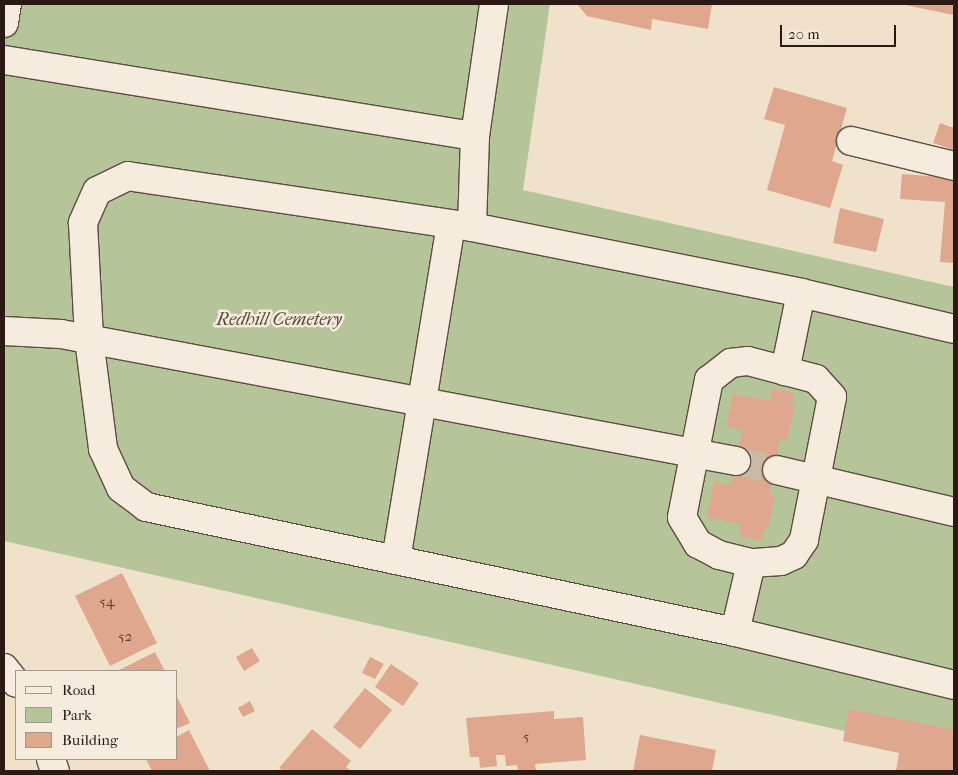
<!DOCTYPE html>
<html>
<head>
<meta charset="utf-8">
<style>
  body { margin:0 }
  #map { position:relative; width:958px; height:775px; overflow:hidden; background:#f0e2ca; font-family:"IM FELL French Canon",serif }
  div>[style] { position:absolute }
  .green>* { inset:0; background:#b6c49a }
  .building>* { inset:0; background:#dfa78d }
  .minor-tunnel>* { height:28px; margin-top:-14px; transform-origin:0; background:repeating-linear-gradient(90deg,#c8baa5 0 28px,transparent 0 42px) }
  .roads { filter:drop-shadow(1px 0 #5c4c41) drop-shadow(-1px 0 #5c4c41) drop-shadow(0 1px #5c4c41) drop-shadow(0 -1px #5c4c41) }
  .minor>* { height:28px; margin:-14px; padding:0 14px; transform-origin:14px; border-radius:14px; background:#f5ecdd }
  span { translate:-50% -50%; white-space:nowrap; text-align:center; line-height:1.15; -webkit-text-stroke:5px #f5ecdd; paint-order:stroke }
  .number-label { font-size:15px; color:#573d32 }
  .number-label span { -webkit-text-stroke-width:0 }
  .park-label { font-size:18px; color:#544d3c; font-style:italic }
  .frame { position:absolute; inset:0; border:5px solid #2a1a13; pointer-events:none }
  .legend { position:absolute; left:15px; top:670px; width:162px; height:90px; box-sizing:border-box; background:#f5ecdd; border:1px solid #a4988c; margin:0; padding:6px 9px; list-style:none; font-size:15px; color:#2a1a13 }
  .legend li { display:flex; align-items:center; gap:10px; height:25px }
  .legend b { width:25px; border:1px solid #a4988c }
  .scale { position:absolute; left:780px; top:25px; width:116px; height:22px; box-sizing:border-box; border:2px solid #2a1a13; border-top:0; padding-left:6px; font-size:15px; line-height:18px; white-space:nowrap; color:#2a1a13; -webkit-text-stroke:4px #f5ecdd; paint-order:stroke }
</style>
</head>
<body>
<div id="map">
  <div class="green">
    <div style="clip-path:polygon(4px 4px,550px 4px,523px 190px,954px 287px,954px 756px,4px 541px)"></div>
  </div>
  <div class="building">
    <div style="clip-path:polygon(577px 4px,712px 4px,708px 29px,652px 19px,651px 30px,587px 16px)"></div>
    <div style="clip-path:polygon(954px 4px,954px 15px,905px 5px,905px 4px)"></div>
    <div style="clip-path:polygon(774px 87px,847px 108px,832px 161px,843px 165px,830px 208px,767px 190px,785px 125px,764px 119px)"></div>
    <div style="clip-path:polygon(940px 123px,954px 128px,954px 150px,933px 143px)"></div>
    <div style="clip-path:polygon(902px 174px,954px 178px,954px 263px,940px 262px,945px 202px,900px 199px)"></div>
    <div style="clip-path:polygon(840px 208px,884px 219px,876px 252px,833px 243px)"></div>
    <div style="clip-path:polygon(772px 388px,794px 393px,791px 405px,795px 406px,787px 441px,780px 439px,769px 495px,775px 496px,768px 530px,764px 530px,762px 541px,739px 536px,741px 524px,707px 517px,714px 482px,731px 485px,743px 430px,726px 426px,733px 394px,770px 401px)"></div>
    <div style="clip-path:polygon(122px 573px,157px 643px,110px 666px,75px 596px)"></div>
    <div style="clip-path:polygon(252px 648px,260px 661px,244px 671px,236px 657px)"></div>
    <div style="clip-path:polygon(155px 652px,165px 671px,117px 671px)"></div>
    <div style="clip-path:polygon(370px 657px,384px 664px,375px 679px,362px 673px)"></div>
    <div style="clip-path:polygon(391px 664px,419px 683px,403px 706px,375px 687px)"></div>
    <div style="clip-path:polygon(365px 688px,392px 710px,360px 749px,333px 727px)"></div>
    <div style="clip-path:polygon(176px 695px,190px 723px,176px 729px)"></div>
    <div style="clip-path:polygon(250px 701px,255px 711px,243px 717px,238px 708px)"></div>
    <div style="clip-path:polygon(849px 709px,954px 730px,954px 771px,896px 771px,899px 753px,843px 741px)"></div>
    <div style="clip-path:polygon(554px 711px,554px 719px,583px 717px,586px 760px,535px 764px,536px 771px,518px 771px,517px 765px,506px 766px,505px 755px,496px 755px,497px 766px,480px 768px,479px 757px,470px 757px,466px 718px)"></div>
    <div style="clip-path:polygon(312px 729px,351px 761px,346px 767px,351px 771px,283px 771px,279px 768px)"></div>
    <div style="clip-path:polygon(189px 730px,210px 771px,152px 771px,146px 759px,176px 759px,176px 737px)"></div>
    <div style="clip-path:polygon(640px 735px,716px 750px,712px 771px,633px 771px)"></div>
  </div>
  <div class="minor-tunnel">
    <div style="left:736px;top:461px;width:42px;rotate:12.4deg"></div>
  </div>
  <div class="roads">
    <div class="minor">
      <div style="left:494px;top:4px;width:133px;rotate:98.2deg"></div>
      <div style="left:475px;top:136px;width:91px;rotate:91.9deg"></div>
      <div style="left:472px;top:227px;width:336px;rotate:11.3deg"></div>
      <div style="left:801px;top:293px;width:80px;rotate:101.6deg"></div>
      <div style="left:4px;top:23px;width:19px;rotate:-81deg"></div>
      <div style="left:4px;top:60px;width:477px;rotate:9.2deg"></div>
      <div style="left:851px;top:141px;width:106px;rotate:13.6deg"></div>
      <div style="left:472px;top:227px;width:348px;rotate:-171.6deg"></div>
      <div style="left:128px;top:176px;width:34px;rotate:154deg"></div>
      <div style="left:97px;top:191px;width:35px;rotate:114deg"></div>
      <div style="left:83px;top:223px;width:116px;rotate:87deg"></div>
      <div style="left:89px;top:339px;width:111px;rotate:82.7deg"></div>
      <div style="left:103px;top:449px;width:43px;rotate:65.2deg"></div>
      <div style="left:121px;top:488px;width:31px;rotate:37deg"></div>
      <div style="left:146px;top:507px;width:602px;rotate:11.98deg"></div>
      <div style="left:735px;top:632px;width:225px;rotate:13.6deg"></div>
      <div style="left:801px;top:293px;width:157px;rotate:13.2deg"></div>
      <div style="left:4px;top:331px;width:57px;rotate:3deg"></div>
      <div style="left:61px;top:334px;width:687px;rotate:10.66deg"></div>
      <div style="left:748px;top:361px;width:70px;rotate:14.8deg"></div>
      <div style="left:816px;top:379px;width:24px;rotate:48deg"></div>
      <div style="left:832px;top:397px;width:146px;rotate:101.1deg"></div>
      <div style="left:804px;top:540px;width:18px;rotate:124deg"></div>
      <div style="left:794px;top:555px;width:14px;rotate:155deg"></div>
      <div style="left:781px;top:561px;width:30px;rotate:176deg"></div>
      <div style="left:751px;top:563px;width:33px;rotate:-166deg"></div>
      <div style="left:719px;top:555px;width:24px;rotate:-152deg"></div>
      <div style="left:698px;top:544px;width:31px;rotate:-121deg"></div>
      <div style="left:682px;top:517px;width:140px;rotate:-78.9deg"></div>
      <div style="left:709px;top:380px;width:28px;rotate:-38deg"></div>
      <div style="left:731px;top:363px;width:17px;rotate:-7deg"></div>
      <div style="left:777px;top:470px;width:182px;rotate:13.3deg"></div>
      <div style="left:396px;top:560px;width:340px;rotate:-80.7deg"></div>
      <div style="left:735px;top:632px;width:71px;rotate:-76.9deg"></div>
      <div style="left:4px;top:668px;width:19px;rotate:51deg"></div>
      <div style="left:51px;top:759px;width:13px;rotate:72deg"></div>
    </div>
  </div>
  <div class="number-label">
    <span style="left:107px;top:602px">54</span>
    <span style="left:125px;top:637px">52</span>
    <span style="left:526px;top:737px">5</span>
  </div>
  <div class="park-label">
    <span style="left:279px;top:320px">Redhill Cemetery</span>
  </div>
  <div class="frame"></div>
  <ul class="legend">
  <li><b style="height:6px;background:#f5ecdd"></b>Road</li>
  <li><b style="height:14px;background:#b6c49a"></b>Park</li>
  <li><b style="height:14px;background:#dfa78d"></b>Building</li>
  </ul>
  <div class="scale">20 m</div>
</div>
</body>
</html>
